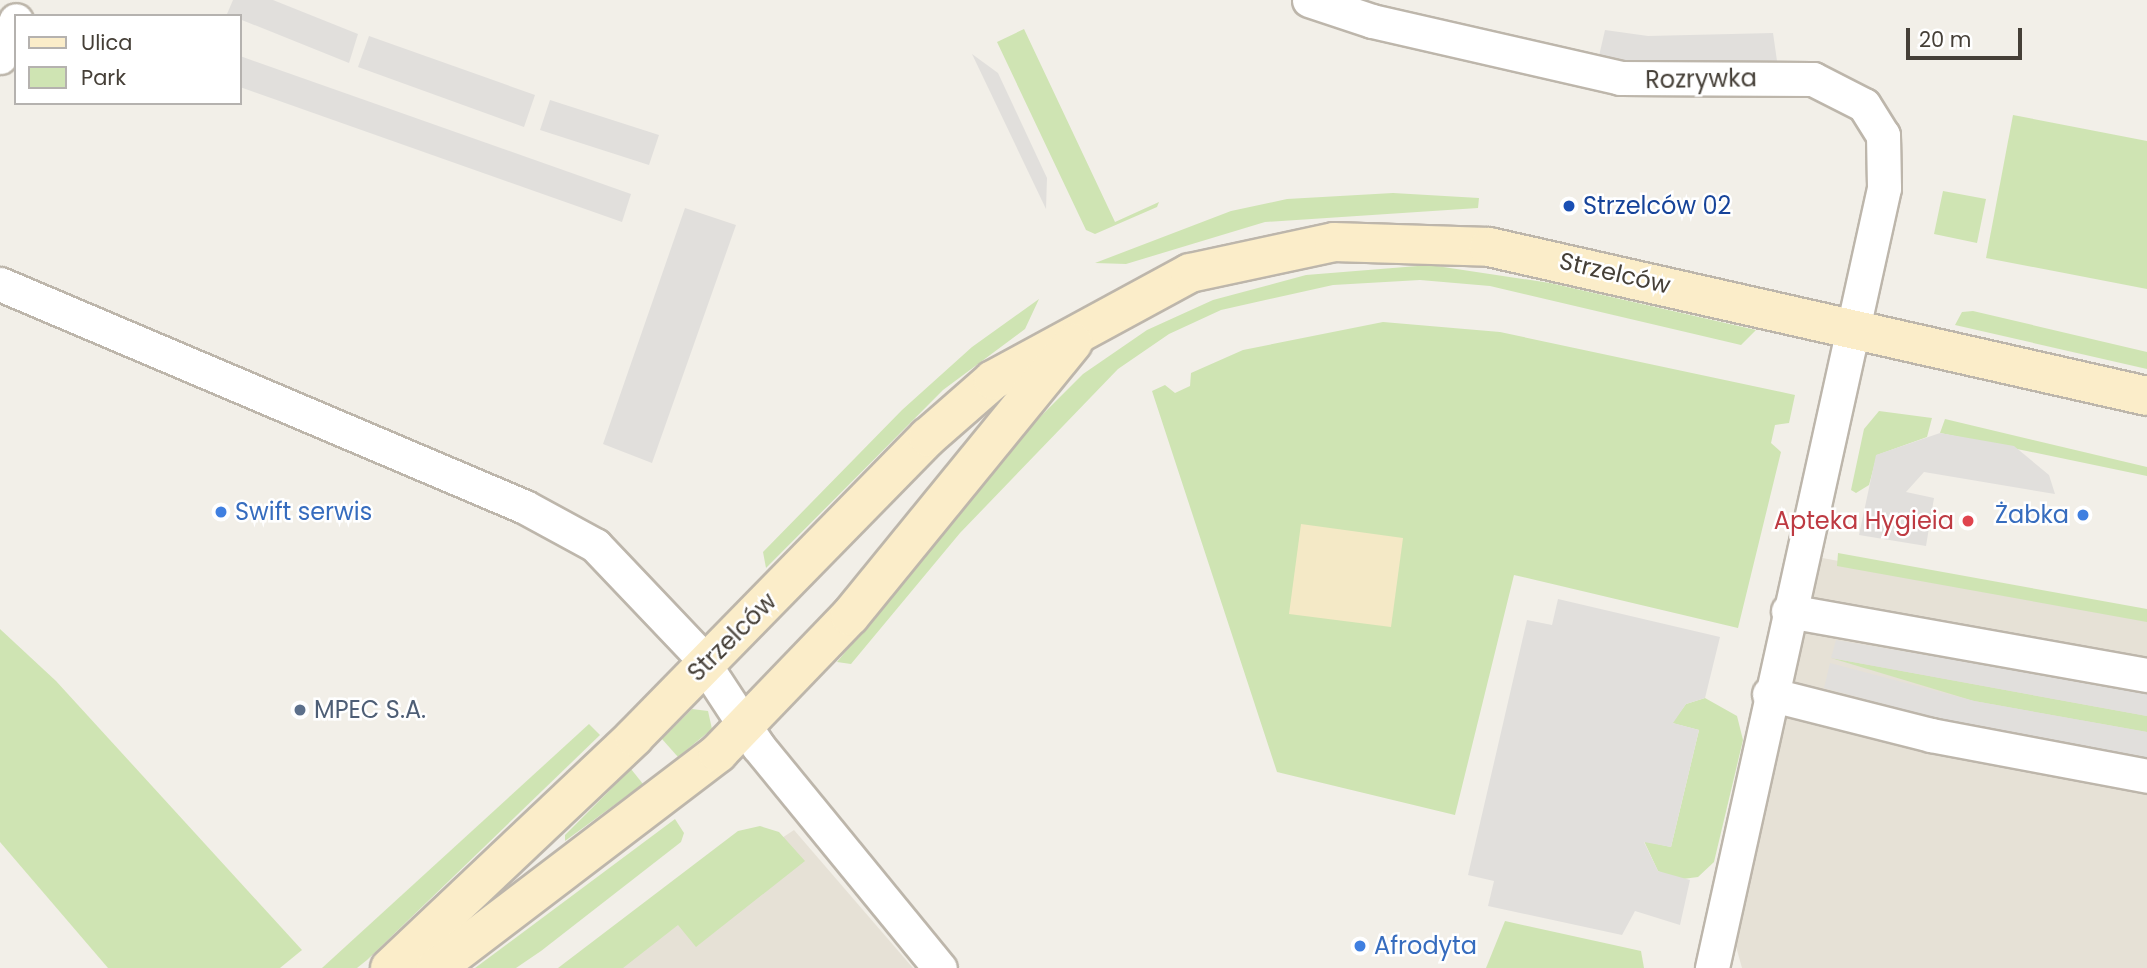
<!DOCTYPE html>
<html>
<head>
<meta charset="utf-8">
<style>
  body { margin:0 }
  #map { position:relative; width:2147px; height:968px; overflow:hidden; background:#f2efe8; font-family:Poppins,sans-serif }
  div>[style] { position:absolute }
  .residential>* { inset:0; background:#e6e1d6 }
  .green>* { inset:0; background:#cfe4b3 }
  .sand>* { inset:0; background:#f4e9c6 }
  .parking>* { inset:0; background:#e1dfdc }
  .roads { filter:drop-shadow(2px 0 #bdb6ab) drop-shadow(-2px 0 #bdb6ab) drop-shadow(0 2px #bdb6ab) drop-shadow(0 -2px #bdb6ab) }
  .street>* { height:33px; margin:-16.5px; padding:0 16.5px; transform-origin:16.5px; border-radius:16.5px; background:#fff }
  .secondary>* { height:38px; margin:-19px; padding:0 19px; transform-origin:19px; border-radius:19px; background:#fbedc9 }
  .dots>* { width:19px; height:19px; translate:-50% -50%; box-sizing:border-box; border:4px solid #fff; border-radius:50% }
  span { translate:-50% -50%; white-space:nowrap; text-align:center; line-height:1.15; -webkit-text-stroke:5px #fff; paint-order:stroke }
  .street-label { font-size:24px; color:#453f37 }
  .transit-label { font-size:24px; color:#164399 }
  .left { translate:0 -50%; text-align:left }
  .shop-label { font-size:24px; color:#366cbe }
  .right { translate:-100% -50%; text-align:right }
  .health-label { font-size:24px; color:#be3a42 }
  .service-label { font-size:24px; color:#4e5e75 }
  .legend { position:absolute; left:14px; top:14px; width:228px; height:91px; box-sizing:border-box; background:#fff; border:2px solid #b5b2af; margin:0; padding:9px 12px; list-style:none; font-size:21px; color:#453f37 }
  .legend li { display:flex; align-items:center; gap:14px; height:35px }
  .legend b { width:35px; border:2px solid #b5b2af }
  .scale { position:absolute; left:1906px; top:28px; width:116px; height:32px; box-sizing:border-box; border:4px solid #453f37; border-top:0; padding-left:9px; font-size:21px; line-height:24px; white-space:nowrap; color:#453f37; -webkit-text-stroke:5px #fff; paint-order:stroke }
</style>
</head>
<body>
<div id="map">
  <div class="residential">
    <div style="clip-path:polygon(1817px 557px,2147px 618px,2147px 968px,1742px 968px,1725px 907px)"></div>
    <div style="clip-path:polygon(794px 830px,913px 968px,585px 968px)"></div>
  </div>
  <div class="green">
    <div style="clip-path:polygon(1024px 29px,1115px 222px,1159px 202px,1157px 207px,1095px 234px,1086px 230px,997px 42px)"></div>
    <div style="clip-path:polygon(2013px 115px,2147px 141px,2147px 289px,1986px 258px)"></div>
    <div style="clip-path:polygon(1943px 191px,1986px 199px,1977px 243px,1934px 234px)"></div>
    <div style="clip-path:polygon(1393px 193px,1479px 198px,1478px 208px,1265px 222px,1126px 264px,1095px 263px,1231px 211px,1287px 199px)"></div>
    <div style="clip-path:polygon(1430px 265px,1550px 283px,1756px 330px,1741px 345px,1490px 286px,1420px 280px,1333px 285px,1221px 310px,1169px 334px,1118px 369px,960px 533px,851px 664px,837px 662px,1036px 421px,1083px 374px,1147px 330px,1213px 300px,1306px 275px)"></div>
    <div style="clip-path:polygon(1039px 299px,1025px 329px,943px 390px,766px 568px,763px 552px,902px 410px,972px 347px)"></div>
    <div style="clip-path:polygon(1973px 311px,2147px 352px,2147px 369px,1955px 325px,1962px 312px)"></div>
    <div style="clip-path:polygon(1383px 322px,1500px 332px,1795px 395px,1789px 423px,1775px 425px,1771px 443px,1781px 452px,1738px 628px,1514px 575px,1455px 815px,1277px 772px,1152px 391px,1165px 385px,1175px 393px,1190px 386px,1191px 373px,1243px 350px)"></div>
    <div style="clip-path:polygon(1879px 411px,1932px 418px,1927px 437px,1877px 455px,1869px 485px,1856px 493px,1851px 490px,1864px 429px)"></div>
    <div style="clip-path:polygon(1945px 419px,2147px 467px,2147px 476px,1940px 433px)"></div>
    <div style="clip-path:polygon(1838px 553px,2147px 609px,2147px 622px,1837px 566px)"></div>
    <div style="clip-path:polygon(0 629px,56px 681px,302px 950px,280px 968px,108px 968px,0 842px)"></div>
    <div style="clip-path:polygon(1831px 658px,2147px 716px,2147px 732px,1974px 701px)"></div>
    <div style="clip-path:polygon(1705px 698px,1737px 716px,1743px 740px,1714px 862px,1698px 877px,1675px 880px,1658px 871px,1644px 841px,1671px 847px,1699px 730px,1672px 723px,1686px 704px)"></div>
    <div style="clip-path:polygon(692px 709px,708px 711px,712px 729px,678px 757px,662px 739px)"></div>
    <div style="clip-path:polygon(589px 724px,600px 735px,367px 960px,357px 968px,322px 968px)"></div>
    <div style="clip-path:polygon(631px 769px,643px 784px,565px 841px,565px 835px)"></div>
    <div style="clip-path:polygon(675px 819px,684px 833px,681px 842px,541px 951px,516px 968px,475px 968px)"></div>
    <div style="clip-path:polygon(760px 826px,779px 832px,805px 861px,696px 947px,678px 925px,623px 968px,558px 968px,738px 831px)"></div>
    <div style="clip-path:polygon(1505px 921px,1641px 951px,1644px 968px,1486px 968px)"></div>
  </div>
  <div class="sand">
    <div style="clip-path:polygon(1301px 524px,1403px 538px,1391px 627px,1289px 614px)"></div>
  </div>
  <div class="parking">
    <div style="clip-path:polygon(233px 0,273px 0,358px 34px,349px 63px,227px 14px)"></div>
    <div style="clip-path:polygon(1605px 30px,1648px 36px,1773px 33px,1777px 61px,1625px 61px,1599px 56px)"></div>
    <div style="clip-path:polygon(369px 36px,535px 95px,524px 127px,358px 67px)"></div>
    <div style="clip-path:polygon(972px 54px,998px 73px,1047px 178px,1046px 209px)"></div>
    <div style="clip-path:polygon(240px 56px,631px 194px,622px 222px,240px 87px)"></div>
    <div style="clip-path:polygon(550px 100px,659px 135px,649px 165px,540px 130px)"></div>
    <div style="clip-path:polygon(685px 208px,736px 225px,652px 463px,603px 444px)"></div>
    <div style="clip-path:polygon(1940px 433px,2014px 446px,2049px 475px,2055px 494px,1924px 472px,1906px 492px,1934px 498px,1926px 546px,1859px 535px,1876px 455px)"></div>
    <div style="clip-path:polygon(1558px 599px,1720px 637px,1705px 698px,1686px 704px,1673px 723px,1699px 730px,1671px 847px,1644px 842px,1658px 871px,1690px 880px,1680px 925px,1635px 911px,1622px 935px,1488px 906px,1494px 881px,1468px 875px,1527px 620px,1552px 625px)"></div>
    <div style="clip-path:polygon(1836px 640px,2147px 692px,2147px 716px,1831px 658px)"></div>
    <div style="clip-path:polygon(1830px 663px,1974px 701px,2147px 732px,2147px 759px,1961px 725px,1824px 688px)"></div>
  </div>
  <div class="roads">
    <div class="street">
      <div style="left:1309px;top:0;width:66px;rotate:18.4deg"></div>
      <div style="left:1372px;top:21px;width:254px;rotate:12.9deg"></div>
      <div style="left:1620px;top:78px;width:193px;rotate:0.3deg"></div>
      <div style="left:1813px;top:79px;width:57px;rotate:27deg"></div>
      <div style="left:1864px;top:105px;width:36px;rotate:58deg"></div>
      <div style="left:1883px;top:135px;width:53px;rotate:88.9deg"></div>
      <div style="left:1884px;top:188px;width:799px;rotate:102.44deg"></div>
      <div style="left:0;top:57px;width:40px;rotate:-66.6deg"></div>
      <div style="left:0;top:284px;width:570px;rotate:23.01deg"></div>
      <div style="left:525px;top:507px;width:80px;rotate:28.5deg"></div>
      <div style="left:595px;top:545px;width:145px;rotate:46.4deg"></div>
      <div style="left:695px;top:650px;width:115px;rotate:56.7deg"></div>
      <div style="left:758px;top:746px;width:287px;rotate:50.7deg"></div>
      <div style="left:1788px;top:611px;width:365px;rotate:10.1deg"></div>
      <div style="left:1769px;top:694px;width:167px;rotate:14.2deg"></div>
      <div style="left:1931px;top:735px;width:220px;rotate:10.7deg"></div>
    </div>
    <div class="secondary">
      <div style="left:390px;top:968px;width:336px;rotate:-43.4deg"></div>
      <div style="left:634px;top:737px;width:420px;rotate:-45.6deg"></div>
      <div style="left:928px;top:437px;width:86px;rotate:-41.2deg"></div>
      <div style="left:993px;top:380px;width:224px;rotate:-28.5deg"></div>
      <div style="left:1190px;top:273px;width:147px;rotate:-12.1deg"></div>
      <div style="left:1334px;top:242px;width:155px;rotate:1.8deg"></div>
      <div style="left:1489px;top:247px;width:675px;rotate:12.76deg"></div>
      <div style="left:436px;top:968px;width:355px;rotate:-37.3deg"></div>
      <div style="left:718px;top:753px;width:190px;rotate:-46.1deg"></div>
      <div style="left:850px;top:616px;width:353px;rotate:-50.8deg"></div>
    </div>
  </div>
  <div class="dots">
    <div style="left:1569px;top:206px;background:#1a4fb4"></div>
    <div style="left:221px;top:512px;background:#3f7fe0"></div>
    <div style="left:2083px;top:515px;background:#3f7fe0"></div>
    <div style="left:1968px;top:521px;background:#e0444e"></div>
    <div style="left:300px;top:710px;background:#5c6f8a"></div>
    <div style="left:1360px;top:946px;background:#3f7fe0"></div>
  </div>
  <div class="street-label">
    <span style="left:1701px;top:79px;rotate:-1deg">Rozrywka</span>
    <span style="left:1615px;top:273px;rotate:13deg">Strzelców</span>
    <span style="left:732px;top:637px;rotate:-45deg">Strzelców</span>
  </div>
  <div class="transit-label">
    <span class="left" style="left:1583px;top:206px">Strzelców 02</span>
  </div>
  <div class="shop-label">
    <span class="left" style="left:235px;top:512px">Swift serwis</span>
    <span class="right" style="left:2069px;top:515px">Żabka</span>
    <span class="left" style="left:1374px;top:946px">Afrodyta</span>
  </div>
  <div class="health-label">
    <span class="right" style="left:1954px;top:521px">Apteka Hygieia</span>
  </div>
  <div class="service-label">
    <span class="left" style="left:314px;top:710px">MPEC S.A.</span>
  </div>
  <ul class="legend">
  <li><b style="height:9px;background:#fbedc9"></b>Ulica</li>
  <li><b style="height:19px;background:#cfe4b3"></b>Park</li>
  </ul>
  <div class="scale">20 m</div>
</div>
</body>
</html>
